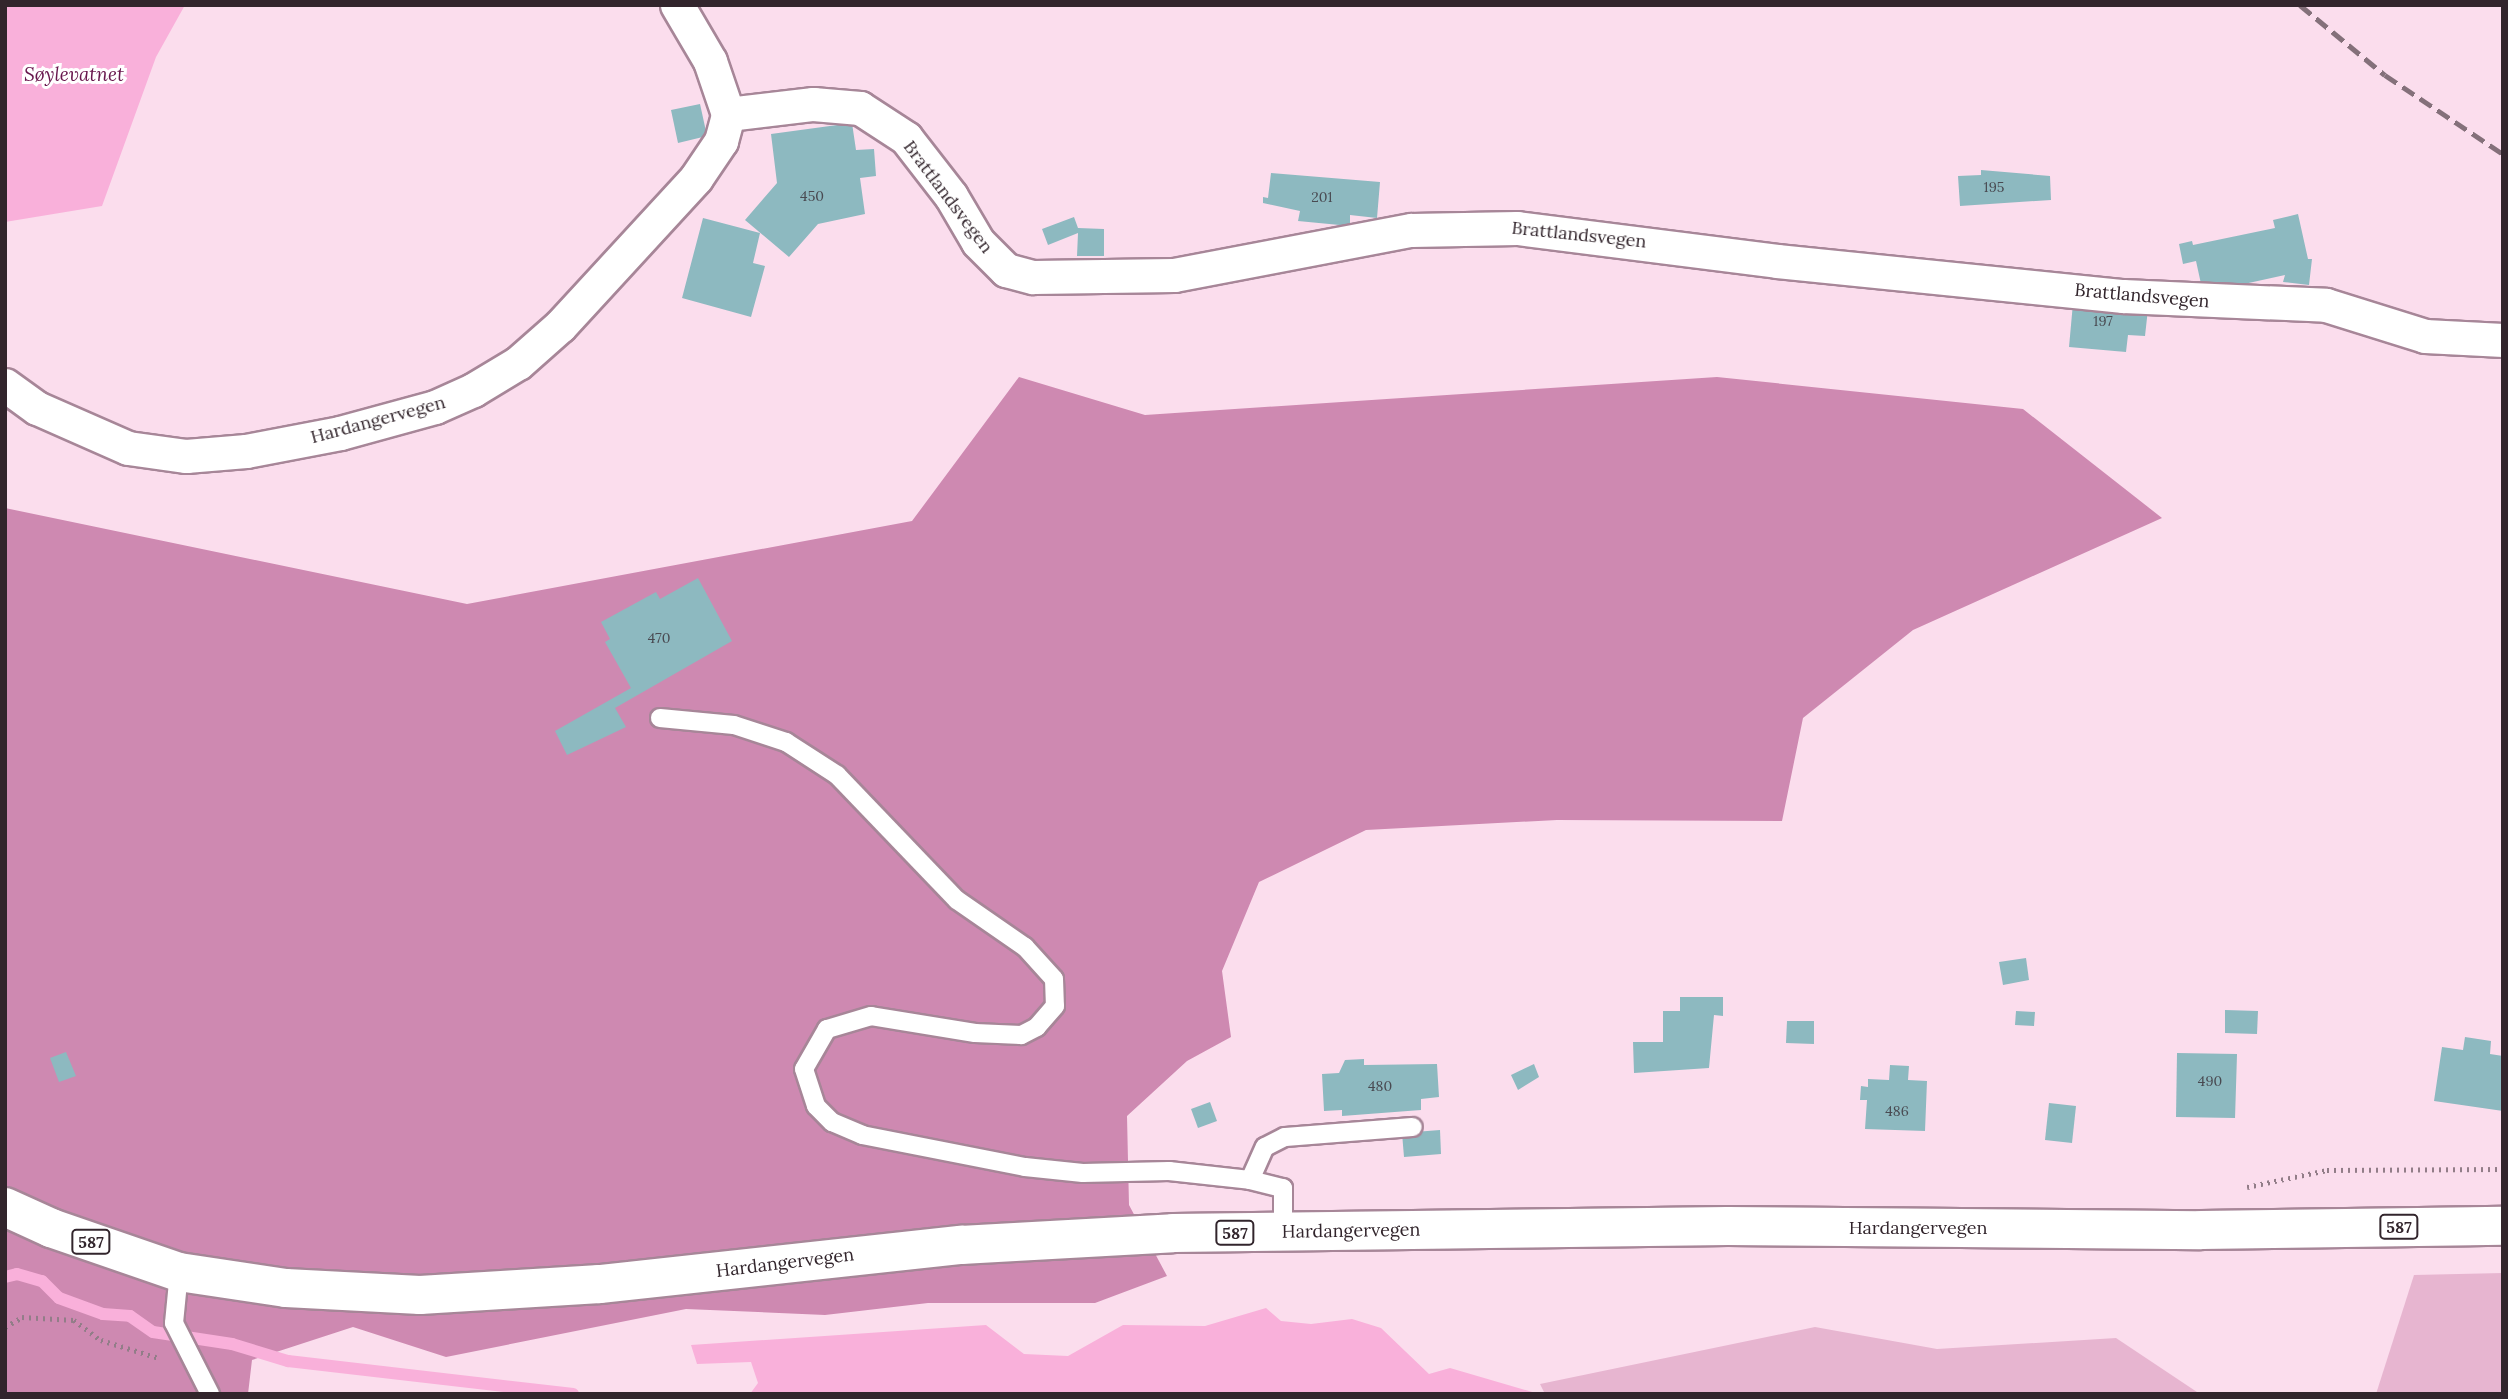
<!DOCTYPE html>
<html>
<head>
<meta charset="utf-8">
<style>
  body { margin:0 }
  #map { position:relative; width:2508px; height:1399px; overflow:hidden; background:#fbdded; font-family:Lora,serif }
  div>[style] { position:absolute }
  .green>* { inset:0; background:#e7b5d0 }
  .forest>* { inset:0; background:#ce89b1 }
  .water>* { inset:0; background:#f9b0da }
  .stream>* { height:12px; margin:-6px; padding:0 6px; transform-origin:6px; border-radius:6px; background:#f9b0da }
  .building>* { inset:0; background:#8db9c0 }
  .path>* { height:4.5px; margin-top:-2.25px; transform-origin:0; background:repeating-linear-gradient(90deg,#927d88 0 2px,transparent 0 7px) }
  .roads { filter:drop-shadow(2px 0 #a78698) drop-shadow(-2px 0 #a78698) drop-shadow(0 2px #a78698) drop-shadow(0 -2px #a78698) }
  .service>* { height:18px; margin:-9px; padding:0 9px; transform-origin:9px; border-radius:9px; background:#fff }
  .minor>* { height:33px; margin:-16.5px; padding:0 16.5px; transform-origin:16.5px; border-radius:16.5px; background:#fff }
  .primary>* { height:38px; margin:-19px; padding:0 19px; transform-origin:19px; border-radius:19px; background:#fff }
  .rail>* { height:5px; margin-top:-2.5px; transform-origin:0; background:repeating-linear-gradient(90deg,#84707a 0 14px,transparent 0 21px) }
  span { translate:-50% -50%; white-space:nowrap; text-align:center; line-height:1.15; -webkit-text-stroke:6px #fff; paint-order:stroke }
  .number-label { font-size:14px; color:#494a51 }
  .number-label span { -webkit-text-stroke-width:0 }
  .shield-label span { padding:2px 5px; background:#fff; border:2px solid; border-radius:5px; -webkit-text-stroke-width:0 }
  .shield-label { font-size:16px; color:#32252c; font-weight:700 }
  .street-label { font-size:18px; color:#32252c }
  .water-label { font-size:19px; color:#68164d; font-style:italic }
  .frame { position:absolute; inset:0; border:7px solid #32252c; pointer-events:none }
</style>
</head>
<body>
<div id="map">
  <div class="green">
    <div style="clip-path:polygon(2503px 1273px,2503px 1394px,2376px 1394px,2414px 1275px)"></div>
    <div style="clip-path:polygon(1815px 1327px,1937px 1349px,2116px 1338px,2200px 1394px,1545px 1394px,1540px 1384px)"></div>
  </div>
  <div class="forest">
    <div style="clip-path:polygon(1019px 377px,1145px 415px,1717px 377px,2023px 409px,2162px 518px,1913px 630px,1803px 718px,1782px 821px,1557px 820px,1366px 830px,1259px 882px,1222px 971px,1231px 1037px,1187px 1061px,1127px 1116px,1129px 1205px,1167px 1276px,1095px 1303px,928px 1303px,825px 1315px,686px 1309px,446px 1357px,353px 1327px,252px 1360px,248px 1394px,5px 1394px,5px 508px,467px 604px,912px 521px)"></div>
  </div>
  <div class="water">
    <div style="clip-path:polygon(5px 5px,185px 5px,156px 57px,102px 206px,5px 222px)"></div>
    <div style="clip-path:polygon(1266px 1308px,1281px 1321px,1311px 1324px,1352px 1319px,1381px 1328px,1429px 1374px,1450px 1368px,1539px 1394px,750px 1394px,758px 1383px,751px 1362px,697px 1364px,691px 1345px,986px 1325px,1024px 1354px,1068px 1356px,1123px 1325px,1205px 1326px)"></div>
  </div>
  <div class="stream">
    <div style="left:5px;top:1277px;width:12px;rotate:-14deg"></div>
    <div style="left:17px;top:1274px;width:26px;rotate:16deg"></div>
    <div style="left:42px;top:1281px;width:24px;rotate:45deg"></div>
    <div style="left:59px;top:1298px;width:47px;rotate:20deg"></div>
    <div style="left:103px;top:1314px;width:27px;rotate:4deg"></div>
    <div style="left:130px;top:1316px;width:28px;rotate:35deg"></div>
    <div style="left:153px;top:1332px;width:80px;rotate:8.6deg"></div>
    <div style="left:232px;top:1344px;width:59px;rotate:16.9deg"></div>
    <div style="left:288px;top:1361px;width:287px;rotate:6.6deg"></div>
  </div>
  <div class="building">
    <div style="clip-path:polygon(700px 104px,707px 136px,678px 143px,671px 110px)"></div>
    <div style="clip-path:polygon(852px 123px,856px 150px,874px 149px,876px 176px,860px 178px,865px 214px,818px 224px,789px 257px,745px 220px,777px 183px,771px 134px)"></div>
    <div style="clip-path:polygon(1981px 170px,2050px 176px,2051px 200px,1960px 206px,1958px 176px,1981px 175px)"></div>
    <div style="clip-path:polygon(1271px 173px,1380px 182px,1377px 218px,1350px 215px,1350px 226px,1298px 221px,1300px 211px,1263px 203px,1263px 197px,1268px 198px)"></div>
    <div style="clip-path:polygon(2298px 214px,2308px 259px,2312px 259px,2309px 285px,2283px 282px,2285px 275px,2203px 293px,2196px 261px,2183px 264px,2179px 244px,2192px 241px,2193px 245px,2275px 228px,2273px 220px)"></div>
    <div style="clip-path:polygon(1074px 217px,1078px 228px,1104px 229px,1104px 256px,1077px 256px,1078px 233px,1048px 245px,1042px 229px)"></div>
    <div style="clip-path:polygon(703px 218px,760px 233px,753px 263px,765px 266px,751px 317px,682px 298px)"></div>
    <div style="clip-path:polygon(2073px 303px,2148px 309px,2145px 336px,2128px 335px,2126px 352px,2069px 347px)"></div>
    <div style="clip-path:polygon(698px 578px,732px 641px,615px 708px,626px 727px,567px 755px,555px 731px,631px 688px,605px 642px,610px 639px,601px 622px,656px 592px,660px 599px)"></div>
    <div style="clip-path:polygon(2026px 958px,2029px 980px,2003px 985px,1999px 962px)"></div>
    <div style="clip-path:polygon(1680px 997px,1723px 997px,1723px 1016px,1714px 1015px,1709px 1068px,1634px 1073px,1633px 1042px,1663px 1042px,1663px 1011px,1680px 1011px)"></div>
    <div style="clip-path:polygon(2225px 1010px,2258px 1011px,2257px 1034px,2225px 1033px)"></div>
    <div style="clip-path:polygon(2016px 1011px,2035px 1012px,2034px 1026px,2015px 1025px)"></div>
    <div style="clip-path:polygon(1787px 1021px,1814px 1021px,1814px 1044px,1786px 1043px)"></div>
    <div style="clip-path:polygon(2465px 1037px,2491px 1041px,2490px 1054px,2503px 1056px,2503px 1111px,2434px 1101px,2442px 1047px,2463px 1050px)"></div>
    <div style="clip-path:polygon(66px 1052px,76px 1076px,59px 1082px,50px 1058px)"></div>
    <div style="clip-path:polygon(2177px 1053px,2237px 1054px,2235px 1118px,2176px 1117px)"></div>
    <div style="clip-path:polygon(1364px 1059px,1364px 1065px,1437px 1064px,1439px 1097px,1421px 1099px,1421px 1110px,1342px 1116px,1342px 1110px,1324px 1111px,1322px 1074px,1339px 1073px,1345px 1060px)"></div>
    <div style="clip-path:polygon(1534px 1064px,1539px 1077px,1518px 1090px,1511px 1075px)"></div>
    <div style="clip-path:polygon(1890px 1065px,1909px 1066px,1908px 1080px,1927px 1081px,1925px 1131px,1865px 1129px,1867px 1100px,1860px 1100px,1861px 1086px,1868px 1087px,1868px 1079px,1889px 1080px)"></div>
    <div style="clip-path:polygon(1210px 1102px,1217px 1121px,1198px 1128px,1191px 1109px)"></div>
    <div style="clip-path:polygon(2049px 1103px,2076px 1106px,2072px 1143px,2045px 1140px)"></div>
    <div style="clip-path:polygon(1440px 1130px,1441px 1154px,1404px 1157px,1402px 1133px)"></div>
  </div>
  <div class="path">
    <div style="left:2247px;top:1187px;width:82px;rotate:-12deg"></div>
    <div style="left:2327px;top:1170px;width:176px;rotate:-0.3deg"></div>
    <div style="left:5px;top:1327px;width:20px;rotate:-30deg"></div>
    <div style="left:22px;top:1317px;width:52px;rotate:3.3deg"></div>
    <div style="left:74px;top:1320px;width:34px;rotate:37deg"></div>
    <div style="left:101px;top:1340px;width:61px;rotate:17.2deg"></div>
  </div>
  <div class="roads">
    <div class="service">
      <div style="left:660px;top:718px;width:74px;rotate:5.4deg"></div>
      <div style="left:734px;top:725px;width:55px;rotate:18.1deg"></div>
      <div style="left:786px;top:742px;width:61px;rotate:32.9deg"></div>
      <div style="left:837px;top:775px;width:173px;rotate:46.2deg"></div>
      <div style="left:957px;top:900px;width:83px;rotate:34.7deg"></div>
      <div style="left:1025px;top:947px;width:43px;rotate:47.8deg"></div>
      <div style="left:1054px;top:979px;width:27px;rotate:88deg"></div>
      <div style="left:1055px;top:1006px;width:28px;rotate:131deg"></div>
      <div style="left:1037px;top:1027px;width:18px;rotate:153deg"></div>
      <div style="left:1021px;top:1035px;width:46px;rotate:-177.5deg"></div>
      <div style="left:975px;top:1033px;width:105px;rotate:-170.7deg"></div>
      <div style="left:871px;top:1016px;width:46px;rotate:163.5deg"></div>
      <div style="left:827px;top:1029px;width:46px;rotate:119.9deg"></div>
      <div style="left:804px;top:1069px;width:39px;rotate:72deg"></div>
      <div style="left:816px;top:1106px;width:23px;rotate:45deg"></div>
      <div style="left:832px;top:1122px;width:33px;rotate:23deg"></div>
      <div style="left:862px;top:1135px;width:166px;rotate:11.1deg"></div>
      <div style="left:1025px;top:1167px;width:58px;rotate:5.9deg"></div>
      <div style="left:1083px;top:1173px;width:86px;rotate:-1.3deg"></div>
      <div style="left:1169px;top:1171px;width:81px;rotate:6.3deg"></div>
      <div style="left:1250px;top:1180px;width:34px;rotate:14deg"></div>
      <div style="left:1283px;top:1188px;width:44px;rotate:90deg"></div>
      <div style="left:1250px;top:1180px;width:36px;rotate:-66deg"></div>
      <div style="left:1265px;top:1147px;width:22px;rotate:-27deg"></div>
      <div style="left:1285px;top:1137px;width:128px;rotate:-4.5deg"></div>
      <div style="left:179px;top:1272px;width:51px;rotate:95.6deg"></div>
      <div style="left:174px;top:1323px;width:80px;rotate:63.1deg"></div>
    </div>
    <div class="minor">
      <div style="left:728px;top:114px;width:86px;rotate:-6.7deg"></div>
      <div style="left:813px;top:104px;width:47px;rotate:4.9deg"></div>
      <div style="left:860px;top:108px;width:55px;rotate:33.1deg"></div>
      <div style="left:906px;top:138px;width:73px;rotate:52.2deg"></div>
      <div style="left:951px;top:196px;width:53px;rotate:59.6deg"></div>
      <div style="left:978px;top:242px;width:40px;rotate:45deg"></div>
      <div style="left:1006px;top:270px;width:28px;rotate:15deg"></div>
      <div style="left:1033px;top:277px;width:141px;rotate:-0.8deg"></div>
      <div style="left:1174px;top:275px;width:241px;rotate:-10.8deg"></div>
      <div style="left:1411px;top:230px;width:106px;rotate:-1.1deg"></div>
      <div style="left:1517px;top:228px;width:262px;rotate:7.2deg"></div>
      <div style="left:1777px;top:261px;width:348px;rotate:5.8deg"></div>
      <div style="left:2123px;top:296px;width:203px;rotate:2.5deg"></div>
      <div style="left:2326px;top:305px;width:104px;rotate:17.4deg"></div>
      <div style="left:2425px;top:336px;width:78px;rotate:2.9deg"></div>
      <div style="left:5px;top:385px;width:39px;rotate:36deg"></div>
      <div style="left:37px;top:408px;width:99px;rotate:23.7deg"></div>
      <div style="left:128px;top:448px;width:59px;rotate:7.9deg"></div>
      <div style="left:186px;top:456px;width:60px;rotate:-4.8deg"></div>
      <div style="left:246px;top:451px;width:96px;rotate:-10.8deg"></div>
      <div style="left:340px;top:433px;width:98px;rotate:-15.3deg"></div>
      <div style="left:435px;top:407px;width:42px;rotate:-24.1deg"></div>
      <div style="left:473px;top:390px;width:52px;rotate:-31deg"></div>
      <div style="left:518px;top:363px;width:56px;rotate:-41.4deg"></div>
      <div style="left:560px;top:326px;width:201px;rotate:-47.4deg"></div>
      <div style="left:696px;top:178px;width:45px;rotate:-56deg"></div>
      <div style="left:721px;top:141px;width:28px;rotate:-75deg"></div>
      <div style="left:728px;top:114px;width:56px;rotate:-108.8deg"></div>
      <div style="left:710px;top:61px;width:65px;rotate:-120.5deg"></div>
    </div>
    <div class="primary">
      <div style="left:5px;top:1207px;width:51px;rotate:24.5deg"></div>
      <div style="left:51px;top:1228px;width:135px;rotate:19deg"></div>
      <div style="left:179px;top:1272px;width:108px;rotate:8.5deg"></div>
      <div style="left:286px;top:1288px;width:134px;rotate:3deg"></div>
      <div style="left:420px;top:1295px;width:180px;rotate:-3.5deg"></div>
      <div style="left:600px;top:1284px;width:363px;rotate:-6.2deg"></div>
      <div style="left:961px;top:1245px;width:212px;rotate:-3.2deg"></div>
      <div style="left:1173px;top:1233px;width:555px;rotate:-0.72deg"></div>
      <div style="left:1728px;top:1226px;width:473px;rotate:0.5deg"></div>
      <div style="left:2201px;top:1230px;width:302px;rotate:-0.8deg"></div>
    </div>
  </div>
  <div class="rail">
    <div style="left:2300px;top:5px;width:110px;rotate:39.5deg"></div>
    <div style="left:2385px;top:75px;width:142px;rotate:33.8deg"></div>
  </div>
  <div class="number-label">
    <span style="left:1994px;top:187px">195</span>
    <span style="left:812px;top:196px">450</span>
    <span style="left:1322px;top:197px">201</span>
    <span style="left:2103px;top:321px">197</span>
    <span style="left:659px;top:638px">470</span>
    <span style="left:2210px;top:1081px">490</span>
    <span style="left:1380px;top:1086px">480</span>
    <span style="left:1897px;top:1111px">486</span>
  </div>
  <div class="shield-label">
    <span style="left:2399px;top:1227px">587</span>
    <span style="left:1235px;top:1233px">587</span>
    <span style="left:91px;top:1242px">587</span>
  </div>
  <div class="street-label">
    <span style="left:948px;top:197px;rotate:53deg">Brattlandsvegen</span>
    <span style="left:1579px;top:235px;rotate:6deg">Brattlandsvegen</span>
    <span style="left:2142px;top:296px;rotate:5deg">Brattlandsvegen</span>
    <span style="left:378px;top:420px;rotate:-15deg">Hardangervegen</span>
    <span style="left:1918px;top:1228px">Hardangervegen</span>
    <span style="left:1351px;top:1231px;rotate:-1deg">Hardangervegen</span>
    <span style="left:785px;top:1263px;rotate:-7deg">Hardangervegen</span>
  </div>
  <div class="water-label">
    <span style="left:74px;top:75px">Søylevatnet</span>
  </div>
  <div class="frame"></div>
</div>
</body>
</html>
